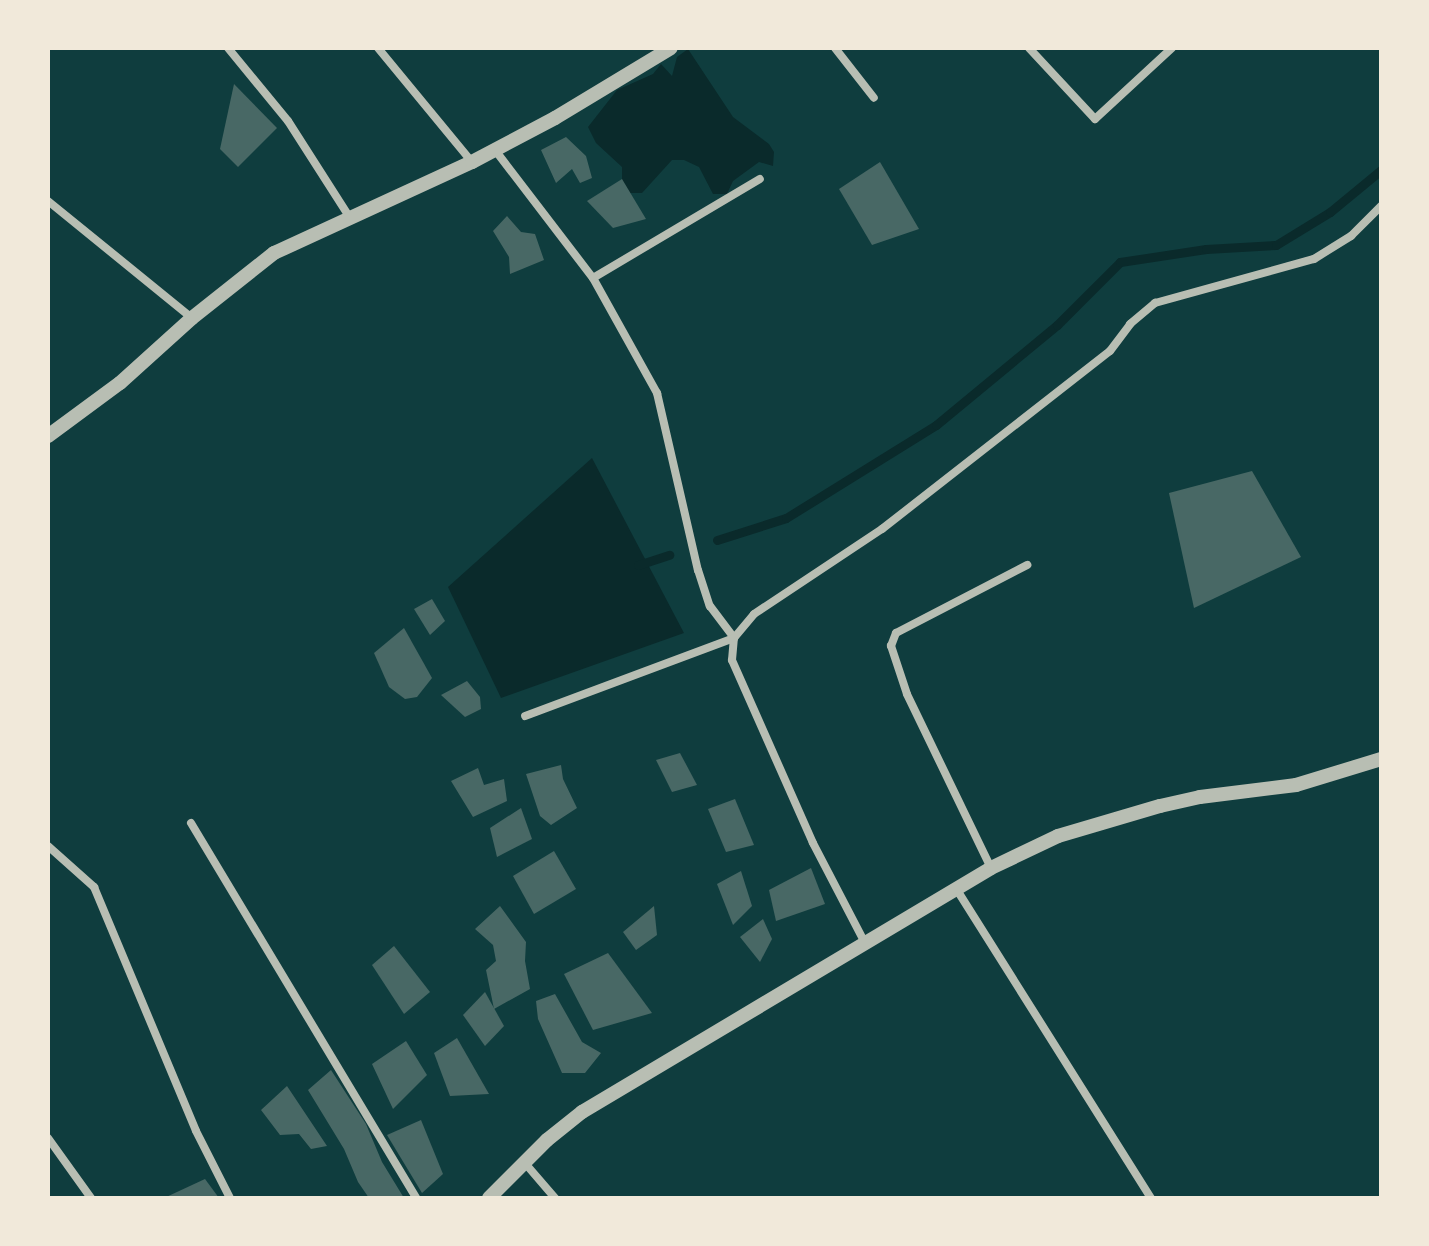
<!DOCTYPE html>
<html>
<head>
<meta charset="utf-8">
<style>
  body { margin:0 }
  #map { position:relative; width:1429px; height:1246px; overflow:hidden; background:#0f3d3e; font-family:Inter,sans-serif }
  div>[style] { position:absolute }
  .water>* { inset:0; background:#0a2a2b }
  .stream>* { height:9px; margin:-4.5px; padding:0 4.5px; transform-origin:4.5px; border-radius:4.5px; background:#0a2a2b }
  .building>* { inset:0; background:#486865 }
  .minor>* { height:8px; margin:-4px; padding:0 4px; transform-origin:4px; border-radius:4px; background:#b8beb3 }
  .tertiary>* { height:14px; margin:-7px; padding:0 7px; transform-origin:7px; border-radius:7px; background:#b8beb3 }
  span { translate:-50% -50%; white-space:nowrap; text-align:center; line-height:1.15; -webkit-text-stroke:6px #f1e9da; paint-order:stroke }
  .frame { position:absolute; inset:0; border:50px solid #f1e9da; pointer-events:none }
</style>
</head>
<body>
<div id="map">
  <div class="water">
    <div style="clip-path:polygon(688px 49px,733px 117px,769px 144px,774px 152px,773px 166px,759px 162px,733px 181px,727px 194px,713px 194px,699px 167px,684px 160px,672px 160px,642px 193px,629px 193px,622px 180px,622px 167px,596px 143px,588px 127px,617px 90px,653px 74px,661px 64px,672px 76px,677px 57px)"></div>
    <div style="clip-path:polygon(592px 458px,684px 633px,501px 698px,448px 587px)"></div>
  </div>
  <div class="stream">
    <div style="left:717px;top:540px;width:72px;rotate:-17.7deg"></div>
    <div style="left:786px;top:518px;width:176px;rotate:-31.8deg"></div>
    <div style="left:936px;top:425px;width:157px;rotate:-39.6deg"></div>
    <div style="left:1057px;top:325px;width:89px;rotate:-45deg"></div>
    <div style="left:1120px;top:262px;width:87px;rotate:-8.6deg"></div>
    <div style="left:1206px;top:249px;width:70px;rotate:-3.3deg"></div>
    <div style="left:1276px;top:245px;width:63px;rotate:-31.4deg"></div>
    <div style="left:1330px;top:212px;width:66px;rotate:-39.5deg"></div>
    <div style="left:638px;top:565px;width:33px;rotate:-18deg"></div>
  </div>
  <div class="building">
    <div style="clip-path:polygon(234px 84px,277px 128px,238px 167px,220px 149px)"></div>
    <div style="clip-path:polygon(566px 137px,586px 156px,592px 178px,580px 183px,572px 169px,556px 183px,541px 150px)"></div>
    <div style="clip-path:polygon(880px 162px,919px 229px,872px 245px,839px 189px)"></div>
    <div style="clip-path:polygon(622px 179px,646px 219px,613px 228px,587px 201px)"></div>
    <div style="clip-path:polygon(507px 216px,521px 232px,535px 234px,544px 260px,510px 274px,509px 257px,493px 231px)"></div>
    <div style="clip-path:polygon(1252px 471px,1301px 557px,1194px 608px,1169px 493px)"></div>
    <div style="clip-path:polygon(432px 599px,445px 621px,430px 635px,414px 609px)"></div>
    <div style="clip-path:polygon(404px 628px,432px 678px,417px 697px,405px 699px,389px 687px,374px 653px)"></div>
    <div style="clip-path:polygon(467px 681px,480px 697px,481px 709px,465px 717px,441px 695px)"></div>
    <div style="clip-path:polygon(680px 753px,697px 785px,672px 792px,656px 760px)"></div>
    <div style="clip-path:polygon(561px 765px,563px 779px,577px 808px,551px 825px,540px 816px,526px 774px)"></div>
    <div style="clip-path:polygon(478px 768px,484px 785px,504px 779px,507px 801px,473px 817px,451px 781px)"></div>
    <div style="clip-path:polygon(735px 799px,754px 845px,726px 852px,708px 809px)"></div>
    <div style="clip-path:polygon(521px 808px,532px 839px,497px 857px,490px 828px)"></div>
    <div style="clip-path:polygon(554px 851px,576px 889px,534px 914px,513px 876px)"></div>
    <div style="clip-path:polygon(811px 868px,825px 904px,776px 921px,769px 890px)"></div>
    <div style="clip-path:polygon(741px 871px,752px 906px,733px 925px,717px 884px)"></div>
    <div style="clip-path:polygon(500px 906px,526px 942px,525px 961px,530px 989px,494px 1009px,486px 970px,496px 961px,493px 945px,475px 929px)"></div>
    <div style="clip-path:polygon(654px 906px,657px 935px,636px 950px,623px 932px)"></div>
    <div style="clip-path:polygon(763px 919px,772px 939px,760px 962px,740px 937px)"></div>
    <div style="clip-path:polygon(394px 946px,430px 992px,404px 1014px,372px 965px)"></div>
    <div style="clip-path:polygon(608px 953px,652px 1013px,593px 1030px,564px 974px)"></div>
    <div style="clip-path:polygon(485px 992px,504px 1026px,485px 1046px,463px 1015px)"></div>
    <div style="clip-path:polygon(555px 994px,582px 1042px,601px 1053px,585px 1073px,562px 1073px,538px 1019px,536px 1001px)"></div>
    <div style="clip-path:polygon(457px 1038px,489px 1094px,450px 1096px,434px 1053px)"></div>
    <div style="clip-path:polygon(406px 1041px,427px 1075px,393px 1109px,372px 1064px)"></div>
    <div style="clip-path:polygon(331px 1070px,366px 1124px,382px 1162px,404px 1198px,369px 1198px,358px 1182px,344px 1149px,308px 1090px)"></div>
    <div style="clip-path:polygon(287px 1086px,327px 1146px,311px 1149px,299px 1134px,280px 1135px,261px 1110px)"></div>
    <div style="clip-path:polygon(421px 1120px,443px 1174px,422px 1193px,387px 1135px)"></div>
    <div style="clip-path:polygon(205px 1179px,219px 1198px,164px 1198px)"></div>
  </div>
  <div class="minor">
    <div style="left:228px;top:48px;width:94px;rotate:50.6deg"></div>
    <div style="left:288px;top:121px;width:115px;rotate:57.4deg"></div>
    <div style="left:378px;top:48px;width:148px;rotate:50.5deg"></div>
    <div style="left:835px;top:48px;width:63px;rotate:52deg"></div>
    <div style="left:1029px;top:48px;width:97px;rotate:47.1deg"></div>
    <div style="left:1095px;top:119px;width:105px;rotate:-42.7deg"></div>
    <div style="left:495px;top:150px;width:161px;rotate:52.6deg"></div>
    <div style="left:593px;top:278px;width:132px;rotate:60.9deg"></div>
    <div style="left:657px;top:393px;width:182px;rotate:77deg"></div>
    <div style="left:698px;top:570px;width:38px;rotate:72deg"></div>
    <div style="left:710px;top:606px;width:40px;rotate:53deg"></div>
    <div style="left:734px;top:638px;width:223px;rotate:159.5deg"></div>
    <div style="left:48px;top:201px;width:186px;rotate:39.1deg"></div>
    <div style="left:593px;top:278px;width:194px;rotate:-30.7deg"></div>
    <div style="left:191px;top:823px;width:437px;rotate:59deg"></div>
    <div style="left:48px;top:846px;width:62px;rotate:41.7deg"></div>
    <div style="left:94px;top:887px;width:264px;rotate:67.3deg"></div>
    <div style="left:196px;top:1131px;width:75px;rotate:63.1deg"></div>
    <div style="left:991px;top:868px;width:193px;rotate:-115.8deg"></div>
    <div style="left:907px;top:694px;width:51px;rotate:-108.4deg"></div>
    <div style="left:891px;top:646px;width:14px;rotate:-69deg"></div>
    <div style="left:896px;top:633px;width:148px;rotate:-27.4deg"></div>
    <div style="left:957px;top:890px;width:364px;rotate:57.8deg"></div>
    <div style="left:865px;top:943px;width:113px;rotate:-117.5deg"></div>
    <div style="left:813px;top:843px;width:200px;rotate:-113.9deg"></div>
    <div style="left:732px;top:660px;width:22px;rotate:-85deg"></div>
    <div style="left:734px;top:638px;width:31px;rotate:-50deg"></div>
    <div style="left:754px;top:614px;width:154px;rotate:-33.6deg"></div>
    <div style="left:882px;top:529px;width:289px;rotate:-38deg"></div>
    <div style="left:1110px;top:351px;width:34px;rotate:-53deg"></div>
    <div style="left:1130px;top:324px;width:33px;rotate:-40deg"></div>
    <div style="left:1155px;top:303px;width:165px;rotate:-15.5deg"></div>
    <div style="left:1314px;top:259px;width:44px;rotate:-31.9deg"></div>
    <div style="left:1351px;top:236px;width:42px;rotate:-45deg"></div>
    <div style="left:48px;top:1138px;width:74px;rotate:54.4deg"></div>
    <div style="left:524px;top:1162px;width:48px;rotate:49.3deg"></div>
  </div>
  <div class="tertiary">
    <div style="left:48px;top:436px;width:89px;rotate:-36.4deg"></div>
    <div style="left:120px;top:383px;width:97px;rotate:-42.1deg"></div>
    <div style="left:192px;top:318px;width:105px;rotate:-38.4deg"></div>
    <div style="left:274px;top:253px;width:218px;rotate:-24.7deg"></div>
    <div style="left:472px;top:162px;width:94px;rotate:-27.9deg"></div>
    <div style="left:555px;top:118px;width:135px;rotate:-31.1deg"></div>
    <div style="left:489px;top:1198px;width:82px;rotate:-45deg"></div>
    <div style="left:547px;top:1140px;width:45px;rotate:-38.7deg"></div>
    <div style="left:582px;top:1112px;width:476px;rotate:-30.8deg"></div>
    <div style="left:991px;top:868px;width:74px;rotate:-25.5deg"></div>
    <div style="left:1058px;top:836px;width:106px;rotate:-16.4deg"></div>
    <div style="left:1160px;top:806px;width:41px;rotate:-12.7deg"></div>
    <div style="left:1200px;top:797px;width:97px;rotate:-7.1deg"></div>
    <div style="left:1296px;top:785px;width:89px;rotate:-17deg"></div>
  </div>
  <div class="frame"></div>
</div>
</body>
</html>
